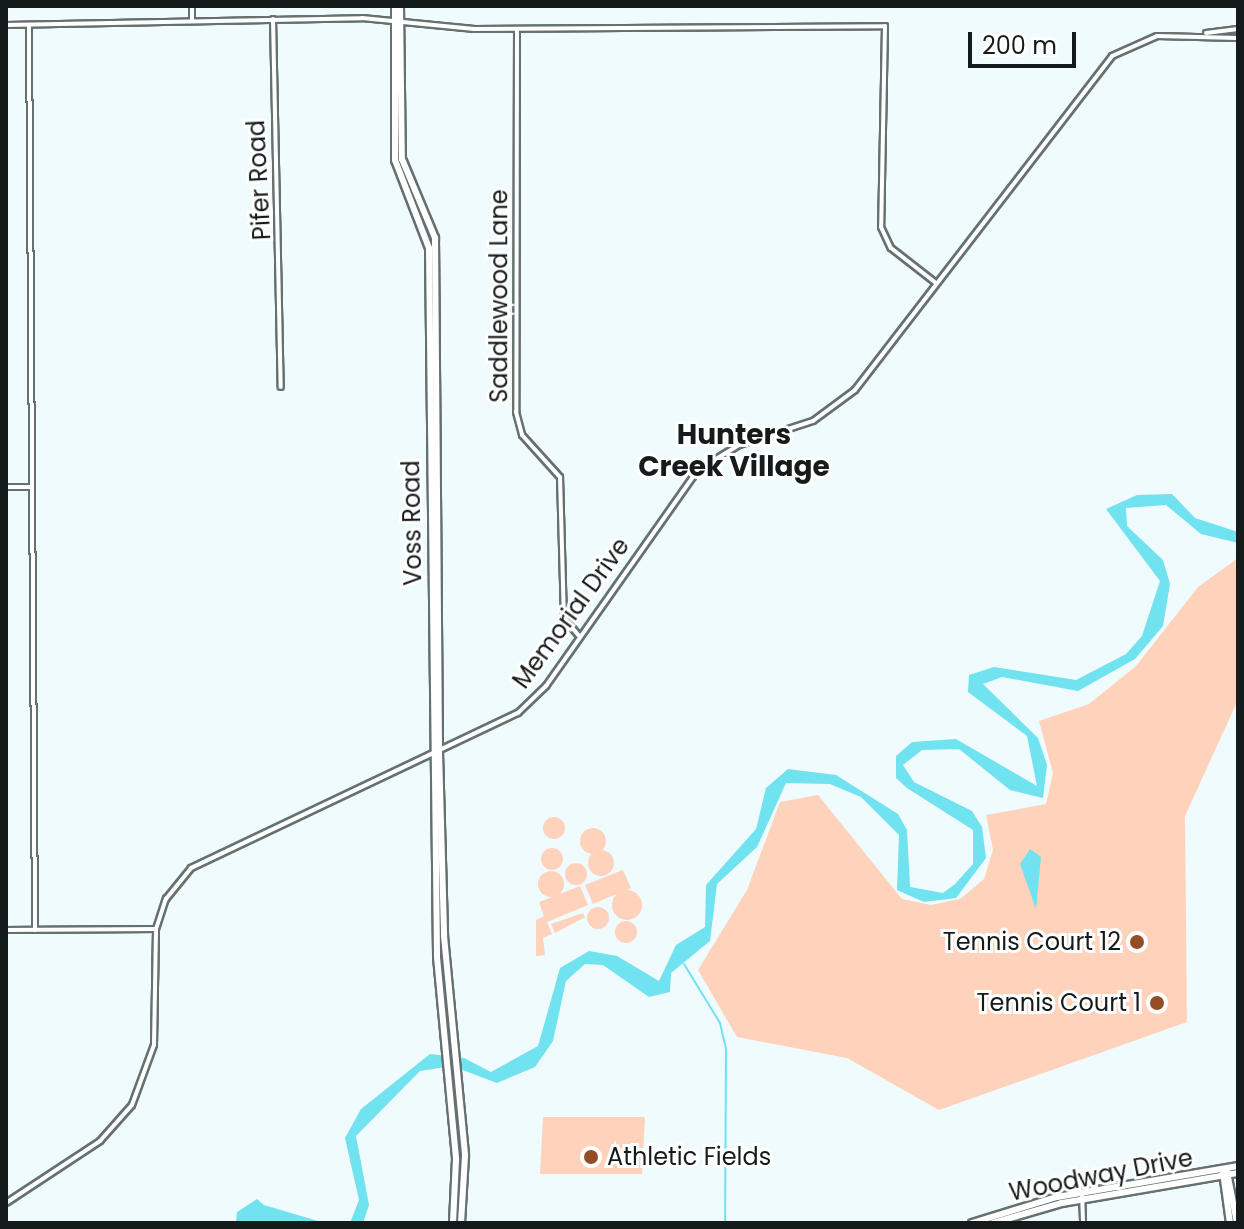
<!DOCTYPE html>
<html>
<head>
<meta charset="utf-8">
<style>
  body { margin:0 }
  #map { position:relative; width:1244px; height:1229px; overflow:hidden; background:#effbfd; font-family:Poppins,sans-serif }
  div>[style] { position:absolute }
  .green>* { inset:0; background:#ffd2bc }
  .round { border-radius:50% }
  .water>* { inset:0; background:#71e2ef }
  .stream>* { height:2px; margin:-1px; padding:0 1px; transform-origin:1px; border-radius:1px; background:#71e2ef }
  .roads { filter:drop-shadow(2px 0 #657071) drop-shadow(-2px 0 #657071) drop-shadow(0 2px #657071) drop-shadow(0 -2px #657071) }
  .minor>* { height:4px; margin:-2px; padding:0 2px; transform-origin:2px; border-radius:2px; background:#fff }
  .major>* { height:6px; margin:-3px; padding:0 3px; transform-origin:3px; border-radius:3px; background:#fff }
  .dots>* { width:22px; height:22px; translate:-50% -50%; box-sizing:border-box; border:4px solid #fff; border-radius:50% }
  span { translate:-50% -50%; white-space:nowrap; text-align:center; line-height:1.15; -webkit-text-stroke:6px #fff; paint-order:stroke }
  .street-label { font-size:24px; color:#151a1a }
  .poi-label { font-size:24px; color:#151a1a }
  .right { translate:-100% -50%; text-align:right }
  .left { translate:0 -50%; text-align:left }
  .quarter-label { font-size:28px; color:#151a1a; font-weight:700 }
  .frame { position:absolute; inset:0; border:8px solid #151a1a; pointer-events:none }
  .scale { position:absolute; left:968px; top:32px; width:108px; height:36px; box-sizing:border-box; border:4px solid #151a1a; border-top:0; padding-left:10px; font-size:24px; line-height:28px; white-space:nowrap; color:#151a1a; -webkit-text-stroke:6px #fff; paint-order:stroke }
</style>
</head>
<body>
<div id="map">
  <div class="green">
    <div style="clip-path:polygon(1238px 558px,1238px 700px,1185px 816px,1187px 1022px,939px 1110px,847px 1058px,737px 1037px,698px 970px,747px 890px,780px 802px,818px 795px,902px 899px,931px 905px,960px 899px,984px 879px,993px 850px,986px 815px,1046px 804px,1053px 773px,1039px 721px,1089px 704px,1136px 666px,1198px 587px)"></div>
    <div class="round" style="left:543px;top:817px;width:22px;height:22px"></div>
    <div class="round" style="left:580px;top:828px;width:26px;height:26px"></div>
    <div class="round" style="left:541px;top:848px;width:22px;height:22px"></div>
    <div class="round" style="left:588px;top:850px;width:26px;height:26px"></div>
    <div class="round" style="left:565px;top:863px;width:22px;height:22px"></div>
    <div style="clip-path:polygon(623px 870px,631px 888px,593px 904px,585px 885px)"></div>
    <div class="round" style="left:538px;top:871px;width:26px;height:26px"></div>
    <div style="clip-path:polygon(580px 886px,588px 905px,547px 922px,552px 934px,543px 938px,545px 955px,536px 956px,536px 920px,544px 916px,539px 902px)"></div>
    <div class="round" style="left:612px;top:890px;width:30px;height:30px"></div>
    <div class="round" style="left:587px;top:907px;width:22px;height:22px"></div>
    <div style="clip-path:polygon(583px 913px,585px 917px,555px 933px,551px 924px)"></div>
    <div class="round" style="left:615px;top:921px;width:22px;height:22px"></div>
    <div style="clip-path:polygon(543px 1117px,645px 1117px,642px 1174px,540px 1174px)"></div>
  </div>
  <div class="water">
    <div style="clip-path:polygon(1172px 494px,1195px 518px,1238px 532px,1238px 543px,1201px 534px,1166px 505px,1126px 508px,1127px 526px,1163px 560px,1170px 584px,1163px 626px,1135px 659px,1078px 691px,1002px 677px,983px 684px,1038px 738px,1047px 765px,1043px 798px,1010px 790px,959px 749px,922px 750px,903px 765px,914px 782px,972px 811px,982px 827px,986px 858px,956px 898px,924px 902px,897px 890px,899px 835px,861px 797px,830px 784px,786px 783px,757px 847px,717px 884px,710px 941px,671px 973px,670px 992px,649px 997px,603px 965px,585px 964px,566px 981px,553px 1041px,535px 1067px,497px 1083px,452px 1066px,420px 1071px,356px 1136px,369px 1205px,363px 1223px,350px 1223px,359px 1200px,345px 1138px,361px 1109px,430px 1054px,464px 1058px,491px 1072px,538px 1046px,560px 968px,589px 951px,617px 956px,659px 981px,676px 945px,705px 927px,706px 885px,756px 829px,766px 788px,788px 769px,836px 775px,898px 814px,907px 830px,910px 887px,943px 893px,955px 884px,973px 864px,973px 830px,907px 788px,896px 778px,896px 756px,912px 742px,956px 739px,1037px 786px,1027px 736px,968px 692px,969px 675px,994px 667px,1076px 680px,1126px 654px,1142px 636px,1160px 581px,1106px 509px,1137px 495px)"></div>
    <div style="clip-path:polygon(1030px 849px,1041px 857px,1036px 909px,1020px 864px)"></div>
    <div style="clip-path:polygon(257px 1199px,264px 1205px,325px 1223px,236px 1223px,237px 1212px)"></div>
  </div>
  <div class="stream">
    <div style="left:684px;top:964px;width:69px;rotate:58.6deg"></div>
    <div style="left:720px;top:1023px;width:26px;rotate:77deg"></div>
    <div style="left:726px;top:1048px;width:175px;rotate:90.3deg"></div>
  </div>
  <div class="roads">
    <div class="minor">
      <div style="left:192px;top:6px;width:15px;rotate:90deg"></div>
      <div style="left:273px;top:19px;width:368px;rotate:88.8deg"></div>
      <div style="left:6px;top:25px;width:356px;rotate:-1.1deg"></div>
      <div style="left:362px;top:18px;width:113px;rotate:5.6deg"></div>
      <div style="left:474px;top:29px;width:411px;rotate:-0.4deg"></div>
      <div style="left:885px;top:26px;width:201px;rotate:91.1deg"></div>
      <div style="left:881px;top:227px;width:23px;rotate:65deg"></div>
      <div style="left:891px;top:248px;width:57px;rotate:37.9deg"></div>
      <div style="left:29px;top:25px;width:905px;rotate:89.62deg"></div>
      <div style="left:517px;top:29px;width:383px;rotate:90.1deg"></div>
      <div style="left:516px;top:412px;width:24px;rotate:75deg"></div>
      <div style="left:522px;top:435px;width:57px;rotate:47.9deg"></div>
      <div style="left:560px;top:477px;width:141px;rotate:88.4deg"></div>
      <div style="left:564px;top:618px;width:23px;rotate:50deg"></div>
      <div style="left:1206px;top:33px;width:32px;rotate:-7deg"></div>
      <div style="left:6px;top:487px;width:25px"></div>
      <div style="left:6px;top:930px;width:150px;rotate:-0.4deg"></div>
      <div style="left:1082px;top:1192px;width:31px;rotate:88deg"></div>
      <div style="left:6px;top:1203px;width:113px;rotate:-33.4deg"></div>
      <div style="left:100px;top:1141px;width:48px;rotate:-48.4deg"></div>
      <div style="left:132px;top:1105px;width:64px;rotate:-69.9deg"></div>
      <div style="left:154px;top:1045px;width:116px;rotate:-89deg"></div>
      <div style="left:156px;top:929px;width:32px;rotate:-72deg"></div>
      <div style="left:166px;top:899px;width:40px;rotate:-51deg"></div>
      <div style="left:191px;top:868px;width:362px;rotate:-25.4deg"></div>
      <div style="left:518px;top:713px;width:39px;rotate:-44deg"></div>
      <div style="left:546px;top:686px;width:264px;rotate:-54.9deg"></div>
      <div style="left:698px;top:470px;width:48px;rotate:-31.4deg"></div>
      <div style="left:739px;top:445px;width:78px;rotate:-18deg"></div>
      <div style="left:813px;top:421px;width:52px;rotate:-36.4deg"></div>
      <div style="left:855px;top:390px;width:421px;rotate:-52.4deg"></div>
      <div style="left:1112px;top:56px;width:49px;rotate:-24deg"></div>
      <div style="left:1157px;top:36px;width:81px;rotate:1.4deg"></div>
    </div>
    <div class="major">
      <div style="left:395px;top:6px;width:154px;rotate:90deg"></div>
      <div style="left:395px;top:160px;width:94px;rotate:68.9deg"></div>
      <div style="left:429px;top:248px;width:709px;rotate:89.35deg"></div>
      <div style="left:437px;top:957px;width:203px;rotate:84.6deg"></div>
      <div style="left:456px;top:1159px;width:64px;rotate:92.7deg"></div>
      <div style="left:400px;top:6px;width:153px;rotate:89.3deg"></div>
      <div style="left:402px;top:159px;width:86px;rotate:67.3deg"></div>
      <div style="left:435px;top:238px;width:514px;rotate:89.55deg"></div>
      <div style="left:439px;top:752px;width:184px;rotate:88.4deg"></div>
      <div style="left:444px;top:936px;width:221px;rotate:84.5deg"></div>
      <div style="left:465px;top:1156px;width:67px;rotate:93.4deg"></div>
      <div style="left:1223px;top:1172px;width:51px;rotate:82.2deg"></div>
      <div style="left:1227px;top:1172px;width:52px;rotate:78.9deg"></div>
      <div style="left:972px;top:1223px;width:89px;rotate:-17deg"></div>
      <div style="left:1057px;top:1197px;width:184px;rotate:-9.7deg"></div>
      <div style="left:993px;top:1223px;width:72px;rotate:-16.2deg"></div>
      <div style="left:1062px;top:1203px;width:179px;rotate:-9.7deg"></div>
    </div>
  </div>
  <div class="dots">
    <div style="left:1137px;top:942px;background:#944e25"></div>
    <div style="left:1157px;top:1003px;background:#944e25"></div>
    <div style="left:591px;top:1157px;background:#944e25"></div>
  </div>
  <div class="street-label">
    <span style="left:259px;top:180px;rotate:-93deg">Pifer Road</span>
    <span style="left:499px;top:296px;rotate:-90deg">Saddlewood Lane</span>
    <span style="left:412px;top:523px;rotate:-91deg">Voss Road</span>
    <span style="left:571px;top:613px;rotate:-54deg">Memorial Drive</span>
    <span style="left:1101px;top:1175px;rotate:-11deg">Woodway Drive</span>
  </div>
  <div class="poi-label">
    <span class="right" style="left:1121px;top:942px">Tennis Court 12</span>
    <span class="right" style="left:1141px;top:1003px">Tennis Court 1</span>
    <span class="left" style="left:607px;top:1157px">Athletic Fields</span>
  </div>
  <div class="quarter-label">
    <span style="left:734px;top:451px">Hunters<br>Creek Village</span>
  </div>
  <div class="frame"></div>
  <div class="scale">200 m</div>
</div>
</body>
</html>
